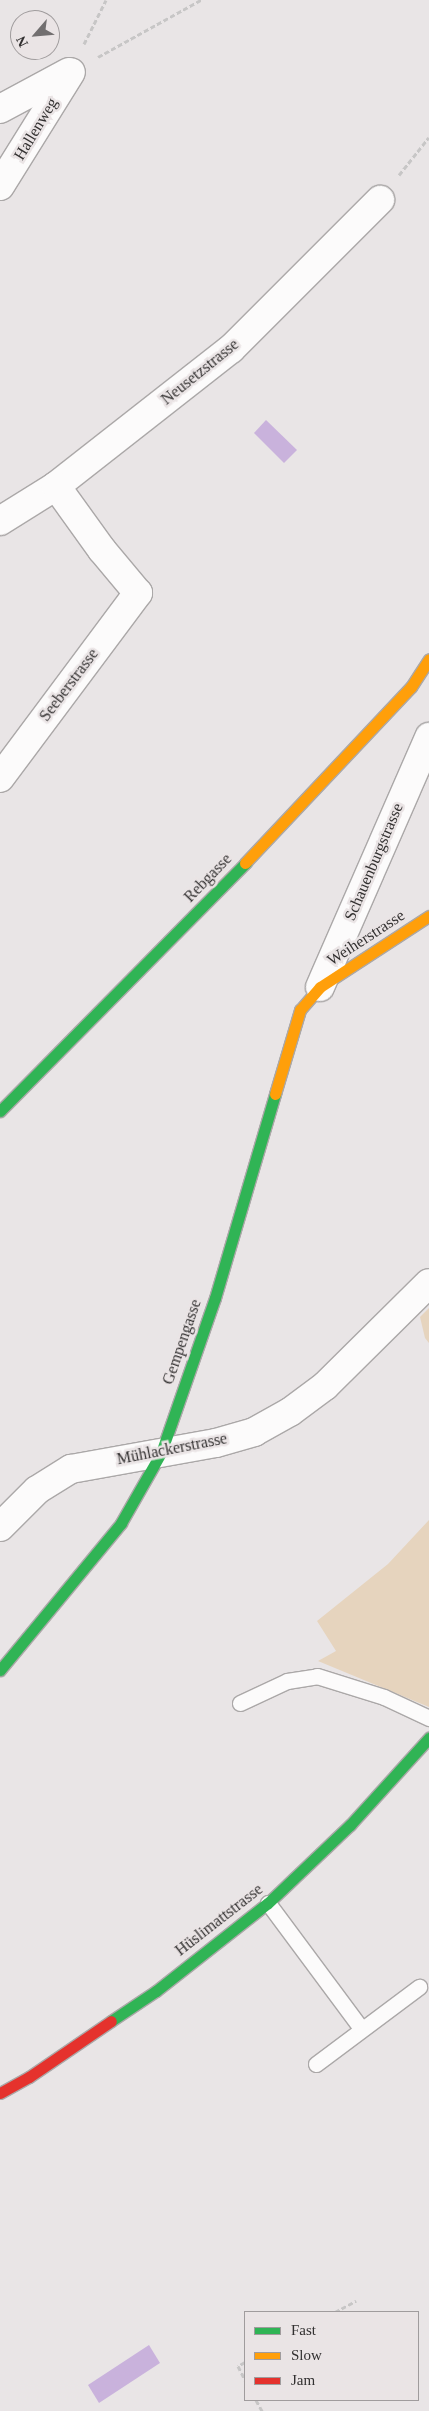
<!DOCTYPE html>
<html>
<head>
<meta charset="utf-8">
<style>
  body { margin:0 }
  #map { position:relative; width:429px; height:2411px; overflow:hidden; background:#e9e5e6; font-family:"Times New Roman",serif }
  div>[style] { position:absolute }
  .green>* { inset:0; background:#e6d4be }
  .water>* { inset:0; background:#c9b2dc }
  .path>* { height:3px; margin-top:-1.5px; transform-origin:0; background:repeating-linear-gradient(90deg,#c7c6c6 0 5px,transparent 0 7.5px) }
  .roads { filter:drop-shadow(1px 0 #aba8a8) drop-shadow(-1px 0 #aba8a8) drop-shadow(0 1px #aba8a8) drop-shadow(0 -1px #aba8a8) }
  .lane>* { height:15px; margin:-7.5px; padding:0 7.5px; transform-origin:7.5px; border-radius:7.5px; background:#fcfbfb }
  .street>* { height:28px; margin:-14px; padding:0 14px; transform-origin:14px; border-radius:14px; background:#fcfbfb }
  .fast>* { height:11px; margin:-5.5px; padding:0 5.5px; transform-origin:5.5px; border-radius:5.5px; background:#30b455 }
  .slow>* { height:11px; margin:-5.5px; padding:0 5.5px; transform-origin:5.5px; border-radius:5.5px; background:#ff9f0a }
  .jam>* { height:11px; margin:-5.5px; padding:0 5.5px; transform-origin:5.5px; border-radius:5.5px; background:#e5322d }
  span { translate:-50% -50%; white-space:nowrap; text-align:center; line-height:1.15; -webkit-text-stroke:5px #eae4e5; paint-order:stroke }
  .street-label { font-size:16px; color:#323030 }
  .legend { position:absolute; left:244px; top:2311px; width:175px; height:90px; box-sizing:border-box; background:#eae4e5; border:1px solid #a09c9d; margin:0; padding:6px 9px; list-style:none; font-size:15px; color:#323030 }
  .legend li { display:flex; align-items:center; gap:10px; height:25px }
  .legend b { width:25px; border:1px solid #a09c9d }
  .north { position:absolute; left:10px; top:10px; width:50px; height:50px; box-sizing:border-box; background:#eae4e5; border:1px solid #a09c9d; border-radius:50%; rotate:243deg; font-size:14px; font-weight:700; line-height:20px; text-align:center; color:#323030 }
  .north::after { content:''; display:block; margin:auto; width:18px; height:22px; background:#726f70; clip-path:polygon(50% 0,100% 100%,50% 72%,0 100%) }
</style>
</head>
<body>
<div id="map">
  <div class="green">
    <div style="clip-path:polygon(429px 1308px,429px 1343px,425px 1338px,420px 1317px)"></div>
    <div style="clip-path:polygon(429px 1520px,429px 1707px,318px 1661px,336px 1651px,317px 1621px,388px 1564px)"></div>
  </div>
  <div class="water">
    <div style="clip-path:polygon(266px 420px,297px 450px,284px 463px,254px 433px)"></div>
    <div style="clip-path:polygon(149px 2345px,160px 2363px,99px 2403px,88px 2385px)"></div>
  </div>
  <div class="path">
    <div style="left:84px;top:44px;width:49px;rotate:-63.4deg"></div>
    <div style="left:98px;top:57px;width:118px;rotate:-29deg"></div>
    <div style="left:399px;top:175px;width:48px;rotate:-51.7deg"></div>
    <div style="left:335px;top:2312px;width:24px;rotate:-28deg"></div>
    <div style="left:245px;top:2362px;width:8px;rotate:150deg"></div>
    <div style="left:238px;top:2366px;width:16px;rotate:63deg"></div>
    <div style="left:256px;top:2400px;width:13px;rotate:61deg"></div>
  </div>
  <div class="roads">
    <div class="lane">
      <div style="left:240px;top:1703px;width:52px;rotate:-25.1deg"></div>
      <div style="left:287px;top:1681px;width:30px;rotate:-9deg"></div>
      <div style="left:317px;top:1676px;width:70px;rotate:17.4deg"></div>
      <div style="left:384px;top:1697px;width:50px;rotate:25deg"></div>
      <div style="left:268px;top:1903px;width:156px;rotate:53.4deg"></div>
      <div style="left:316px;top:2064px;width:129px;rotate:-36.8deg"></div>
    </div>
    <div class="street">
      <div style="left:0;top:109px;width:78px;rotate:-28.2deg"></div>
      <div style="left:0;top:186px;width:134px;rotate:-58.1deg"></div>
      <div style="left:0;top:521px;width:66px;rotate:-32deg"></div>
      <div style="left:56px;top:486px;width:222px;rotate:-38.1deg"></div>
      <div style="left:231px;top:349px;width:211px;rotate:-45deg"></div>
      <div style="left:0;top:778px;width:231px;rotate:-53.3deg"></div>
      <div style="left:138px;top:593px;width:56px;rotate:-129.9deg"></div>
      <div style="left:102px;top:550px;width:79px;rotate:-125.7deg"></div>
      <div style="left:320px;top:987px;width:273px;rotate:-66.4deg"></div>
      <div style="left:0;top:1527px;width:52px;rotate:-45deg"></div>
      <div style="left:37px;top:1490px;width:40px;rotate:-32deg"></div>
      <div style="left:71px;top:1469px;width:147px;rotate:-10.2deg"></div>
      <div style="left:216px;top:1443px;width:40px;rotate:-16deg"></div>
      <div style="left:254px;top:1432px;width:41px;rotate:-29.1deg"></div>
      <div style="left:290px;top:1412px;width:44px;rotate:-36.6deg"></div>
      <div style="left:325px;top:1386px;width:146px;rotate:-44.7deg"></div>
    </div>
    <div class="fast">
      <div style="left:0;top:1111px;width:349px;rotate:-45.3deg"></div>
      <div style="left:0;top:1670px;width:190px;rotate:-50.5deg"></div>
      <div style="left:121px;top:1523px;width:81px;rotate:-60.3deg"></div>
      <div style="left:161px;top:1453px;width:164px;rotate:-70.8deg"></div>
      <div style="left:215px;top:1298px;width:213px;rotate:-73.6deg"></div>
      <div style="left:111px;top:2021px;width:54px;rotate:-33.7deg"></div>
      <div style="left:156px;top:1991px;width:142px;rotate:-38.2deg"></div>
      <div style="left:268px;top:1903px;width:113px;rotate:-43.6deg"></div>
      <div style="left:350px;top:1825px;width:118px;rotate:-47.8deg"></div>
    </div>
    <div class="slow">
      <div style="left:245px;top:863px;width:242px;rotate:-46.7deg"></div>
      <div style="left:411px;top:687px;width:33px;rotate:-57deg"></div>
      <div style="left:275px;top:1094px;width:88px;rotate:-73.4deg"></div>
      <div style="left:300px;top:1010px;width:30px;rotate:-49deg"></div>
      <div style="left:320px;top:987px;width:130px;rotate:-33.1deg"></div>
    </div>
    <div class="jam">
      <div style="left:0;top:2093px;width:33px;rotate:-29deg"></div>
      <div style="left:29px;top:2077px;width:99px;rotate:-34.3deg"></div>
    </div>
  </div>
  <div class="street-label">
    <span style="left:36px;top:129px;rotate:-59deg">Hallenweg</span>
    <span style="left:200px;top:372px;rotate:-39deg">Neusetzstrasse</span>
    <span style="left:69px;top:685px;rotate:-53deg">Seeberstrasse</span>
    <span style="left:374px;top:862px;rotate:-67deg">Schauenburgstrasse</span>
    <span style="left:208px;top:878px;rotate:-46deg">Rebgasse</span>
    <span style="left:366px;top:938px;rotate:-33deg">Weiherstrasse</span>
    <span style="left:182px;top:1342px;rotate:-71deg">Gempengasse</span>
    <span style="left:172px;top:1449px;rotate:-11deg">Mühlackerstrasse</span>
    <span style="left:219px;top:1920px;rotate:-38deg">Hüslimattstrasse</span>
  </div>
  <ul class="legend">
  <li><b style="height:6px;background:#30b455"></b>Fast</li>
  <li><b style="height:6px;background:#ff9f0a"></b>Slow</li>
  <li><b style="height:6px;background:#e5322d"></b>Jam</li>
  </ul>
  <div class="north">N</div>
</div>
</body>
</html>
